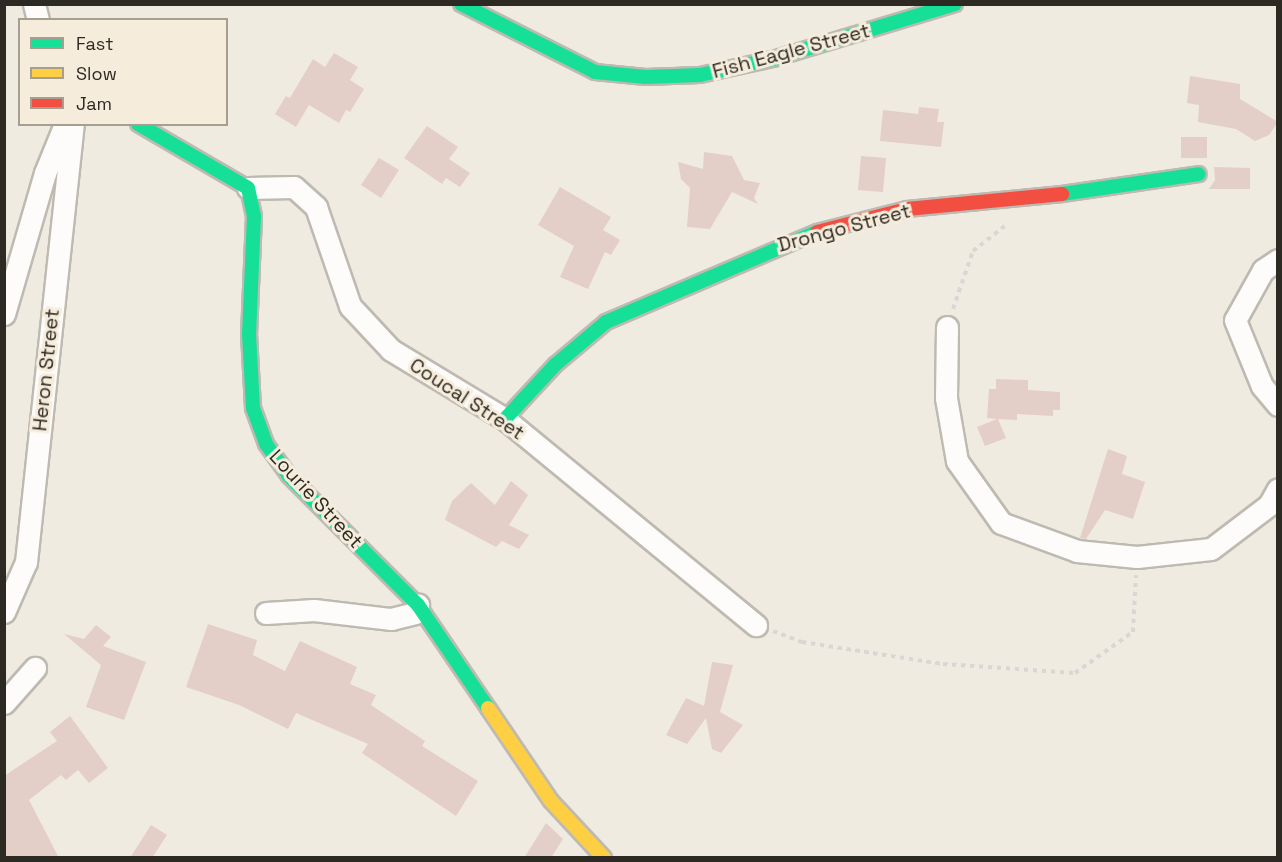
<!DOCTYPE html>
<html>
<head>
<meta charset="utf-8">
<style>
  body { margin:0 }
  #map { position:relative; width:1282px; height:862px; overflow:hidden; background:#f0ebe1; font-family:"Space Grotesk",sans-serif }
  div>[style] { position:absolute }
  .building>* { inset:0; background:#e3cec8 }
  .path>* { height:4px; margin-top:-2px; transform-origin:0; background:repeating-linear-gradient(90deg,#d8d7d4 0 4.5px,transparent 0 9px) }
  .roads { filter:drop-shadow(2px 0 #bebab2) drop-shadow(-2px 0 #bebab2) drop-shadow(0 2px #bebab2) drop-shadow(0 -2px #bebab2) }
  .street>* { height:21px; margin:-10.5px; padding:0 10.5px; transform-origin:10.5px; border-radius:10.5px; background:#fdfcfa }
  .fast>* { height:14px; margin:-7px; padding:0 7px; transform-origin:7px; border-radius:7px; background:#16e098 }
  .slow>* { height:14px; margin:-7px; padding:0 7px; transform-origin:7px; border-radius:7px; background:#ffcf43 }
  .jam>* { height:14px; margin:-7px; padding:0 7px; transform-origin:7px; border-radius:7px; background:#f24e42 }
  span { translate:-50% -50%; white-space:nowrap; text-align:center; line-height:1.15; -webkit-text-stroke:6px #f6ecdb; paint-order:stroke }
  .street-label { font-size:20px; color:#2d2923 }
  .frame { position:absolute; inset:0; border:6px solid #2d2923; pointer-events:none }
  .legend { position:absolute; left:18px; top:18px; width:210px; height:108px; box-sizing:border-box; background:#f6ecdb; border:2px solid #a69e91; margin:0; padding:8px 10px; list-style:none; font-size:18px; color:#2d2923 }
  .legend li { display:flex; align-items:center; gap:12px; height:30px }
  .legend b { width:30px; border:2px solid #a69e91 }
</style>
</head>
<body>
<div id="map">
  <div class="building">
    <div style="clip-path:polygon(334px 53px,358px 67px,350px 80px,364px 89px,350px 112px,346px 110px,339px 123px,309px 105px,296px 127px,275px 114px,286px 96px,290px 98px,313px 59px,325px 67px)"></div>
    <div style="clip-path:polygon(1190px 76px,1240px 84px,1240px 99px,1278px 122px,1269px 135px,1255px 141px,1236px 129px,1198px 122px,1199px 105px,1187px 103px)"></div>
    <div style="clip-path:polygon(919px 107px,939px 109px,937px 122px,944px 122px,941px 147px,880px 141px,883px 110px,918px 114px)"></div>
    <div style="clip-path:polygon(427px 126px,458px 147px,449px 159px,470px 173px,460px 187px,446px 178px,442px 184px,404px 158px)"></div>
    <div style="clip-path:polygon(1181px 137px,1207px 137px,1207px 158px,1181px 158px)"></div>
    <div style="clip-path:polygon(704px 152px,732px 156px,744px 180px,760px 183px,754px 198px,758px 204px,732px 192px,710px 229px,687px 227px,690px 188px,681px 179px,678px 162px,703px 169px)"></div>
    <div style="clip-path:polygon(861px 156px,886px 158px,883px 192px,858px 190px)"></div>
    <div style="clip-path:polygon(379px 158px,399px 170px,381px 198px,361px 185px)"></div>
    <div style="clip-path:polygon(1214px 167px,1250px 168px,1250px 189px,1209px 189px,1215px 180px)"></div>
    <div style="clip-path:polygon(560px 187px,611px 217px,603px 230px,620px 240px,611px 255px,605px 252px,588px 289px,560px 277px,574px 246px,538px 225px)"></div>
    <div style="clip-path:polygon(996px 379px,1028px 380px,1028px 390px,1060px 392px,1060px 410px,1053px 410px,1053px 416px,1017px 414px,1017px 420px,998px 419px,1006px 438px,985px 446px,977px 427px,997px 419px,987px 418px,989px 389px,996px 389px)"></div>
    <div style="clip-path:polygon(1108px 449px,1127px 456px,1122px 474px,1145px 482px,1133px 519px,1105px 510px,1086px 539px,1080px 538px)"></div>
    <div style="clip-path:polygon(511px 481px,528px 495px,509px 525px,529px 535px,519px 549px,502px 541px,496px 547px,445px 520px,452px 501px,471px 483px,495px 505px)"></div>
    <div style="clip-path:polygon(208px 624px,257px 640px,253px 655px,285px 671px,300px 641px,357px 667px,350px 684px,376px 695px,371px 705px,425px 741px,422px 746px,478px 781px,456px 816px,362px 753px,368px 744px,296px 713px,288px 729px,239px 705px,186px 687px)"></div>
    <div style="clip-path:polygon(96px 625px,111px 637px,103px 646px,146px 662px,124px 720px,86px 707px,101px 665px,64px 634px,84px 639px)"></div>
    <div style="clip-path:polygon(712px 662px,733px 665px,720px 712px,743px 725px,721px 753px,712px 749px,706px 718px,687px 744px,666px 735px,686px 698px,704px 706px)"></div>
    <div style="clip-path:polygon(70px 716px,108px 768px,89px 783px,78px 770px,66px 780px,61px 775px,29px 800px,59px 858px,4px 858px,4px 776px,57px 741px,50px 732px)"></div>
    <div style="clip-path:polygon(546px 823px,563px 839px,551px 858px,524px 858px)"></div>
    <div style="clip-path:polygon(151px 825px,167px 835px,152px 858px,130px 858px)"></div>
  </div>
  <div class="path">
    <div style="left:953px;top:309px;width:61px;rotate:-71deg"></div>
    <div style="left:973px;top:251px;width:42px;rotate:-38.2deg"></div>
    <div style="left:773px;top:631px;width:31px;rotate:21deg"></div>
    <div style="left:802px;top:642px;width:143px;rotate:8.9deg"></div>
    <div style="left:943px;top:664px;width:132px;rotate:3.9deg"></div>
    <div style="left:1075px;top:673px;width:71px;rotate:-35.3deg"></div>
    <div style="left:1133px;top:632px;width:57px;rotate:-87deg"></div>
  </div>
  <div class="roads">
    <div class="street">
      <div style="left:34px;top:4px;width:16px;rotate:76deg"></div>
      <div style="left:248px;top:188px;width:46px;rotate:-1.2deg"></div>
      <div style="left:294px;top:187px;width:30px;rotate:42deg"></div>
      <div style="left:316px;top:207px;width:105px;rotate:71deg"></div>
      <div style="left:350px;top:306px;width:60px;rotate:47deg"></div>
      <div style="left:391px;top:350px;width:133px;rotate:31.2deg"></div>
      <div style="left:505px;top:419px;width:325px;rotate:39.4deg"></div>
      <div style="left:1278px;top:260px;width:18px;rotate:146deg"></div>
      <div style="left:1263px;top:270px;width:57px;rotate:119.2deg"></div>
      <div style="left:1235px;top:320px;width:71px;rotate:67.8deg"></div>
      <div style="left:1262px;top:386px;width:25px;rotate:50deg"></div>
      <div style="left:4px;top:314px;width:147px;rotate:-73.8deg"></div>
      <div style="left:45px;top:173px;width:53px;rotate:-67.8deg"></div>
      <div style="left:947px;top:327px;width:71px;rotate:90.8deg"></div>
      <div style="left:946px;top:398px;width:64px;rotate:80.1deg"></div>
      <div style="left:957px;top:461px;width:76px;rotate:54.6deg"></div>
      <div style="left:1001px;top:523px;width:81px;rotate:20.2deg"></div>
      <div style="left:1077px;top:551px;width:60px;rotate:5.7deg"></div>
      <div style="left:1137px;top:557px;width:74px;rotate:-6.2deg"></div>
      <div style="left:1211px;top:549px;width:73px;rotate:-37.2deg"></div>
      <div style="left:1269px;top:505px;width:18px;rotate:-61deg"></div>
      <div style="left:4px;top:612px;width:55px;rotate:-66.3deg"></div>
      <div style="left:26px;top:562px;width:441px;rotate:-83.9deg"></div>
      <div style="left:266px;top:613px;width:48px;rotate:-3.6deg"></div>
      <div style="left:314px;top:610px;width:78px;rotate:6.7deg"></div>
      <div style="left:391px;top:619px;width:25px;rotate:-14deg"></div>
      <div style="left:415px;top:613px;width:9px;rotate:-69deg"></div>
      <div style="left:4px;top:703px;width:47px;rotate:-48.5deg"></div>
    </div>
    <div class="fast">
      <div style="left:461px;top:4px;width:150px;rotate:26.9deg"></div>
      <div style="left:595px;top:72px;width:51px;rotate:5.6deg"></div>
      <div style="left:646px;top:77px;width:54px;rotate:-2.1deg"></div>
      <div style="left:700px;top:75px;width:75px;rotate:-12.4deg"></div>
      <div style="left:773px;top:59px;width:190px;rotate:-16.8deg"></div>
      <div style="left:138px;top:124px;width:127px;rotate:30.2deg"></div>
      <div style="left:248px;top:188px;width:29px;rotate:78deg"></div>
      <div style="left:254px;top:216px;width:118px;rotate:92.4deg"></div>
      <div style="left:249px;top:334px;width:74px;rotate:86.9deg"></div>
      <div style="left:253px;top:408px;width:38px;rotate:70deg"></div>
      <div style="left:266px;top:444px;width:39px;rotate:54deg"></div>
      <div style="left:289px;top:476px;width:182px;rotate:45deg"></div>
      <div style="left:418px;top:605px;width:125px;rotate:55.8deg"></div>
      <div style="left:1062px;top:194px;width:138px;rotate:-8.3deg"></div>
      <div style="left:505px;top:419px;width:74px;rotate:-47.2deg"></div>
      <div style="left:555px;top:365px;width:67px;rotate:-40.1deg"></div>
      <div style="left:606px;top:322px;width:229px;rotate:-23.1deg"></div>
    </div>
    <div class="slow">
      <div style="left:488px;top:708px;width:112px;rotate:55.9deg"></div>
      <div style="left:551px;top:801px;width:78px;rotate:47.1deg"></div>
    </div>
    <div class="jam">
      <div style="left:817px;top:232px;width:93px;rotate:-14.3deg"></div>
      <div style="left:907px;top:209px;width:156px;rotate:-5.5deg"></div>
    </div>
  </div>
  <div class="street-label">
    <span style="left:791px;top:51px;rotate:-15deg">Fish Eagle Street</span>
    <span style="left:844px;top:228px;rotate:-15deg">Drongo Street</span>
    <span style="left:46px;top:370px;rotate:-84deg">Heron Street</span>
    <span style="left:467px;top:399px;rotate:33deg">Coucal Street</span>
    <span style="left:316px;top:499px;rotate:47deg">Lourie Street</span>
  </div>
  <div class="frame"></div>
  <ul class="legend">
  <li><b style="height:8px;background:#16e098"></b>Fast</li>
  <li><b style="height:8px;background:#ffcf43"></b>Slow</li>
  <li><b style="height:8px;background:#f24e42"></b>Jam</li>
  </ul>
</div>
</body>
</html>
